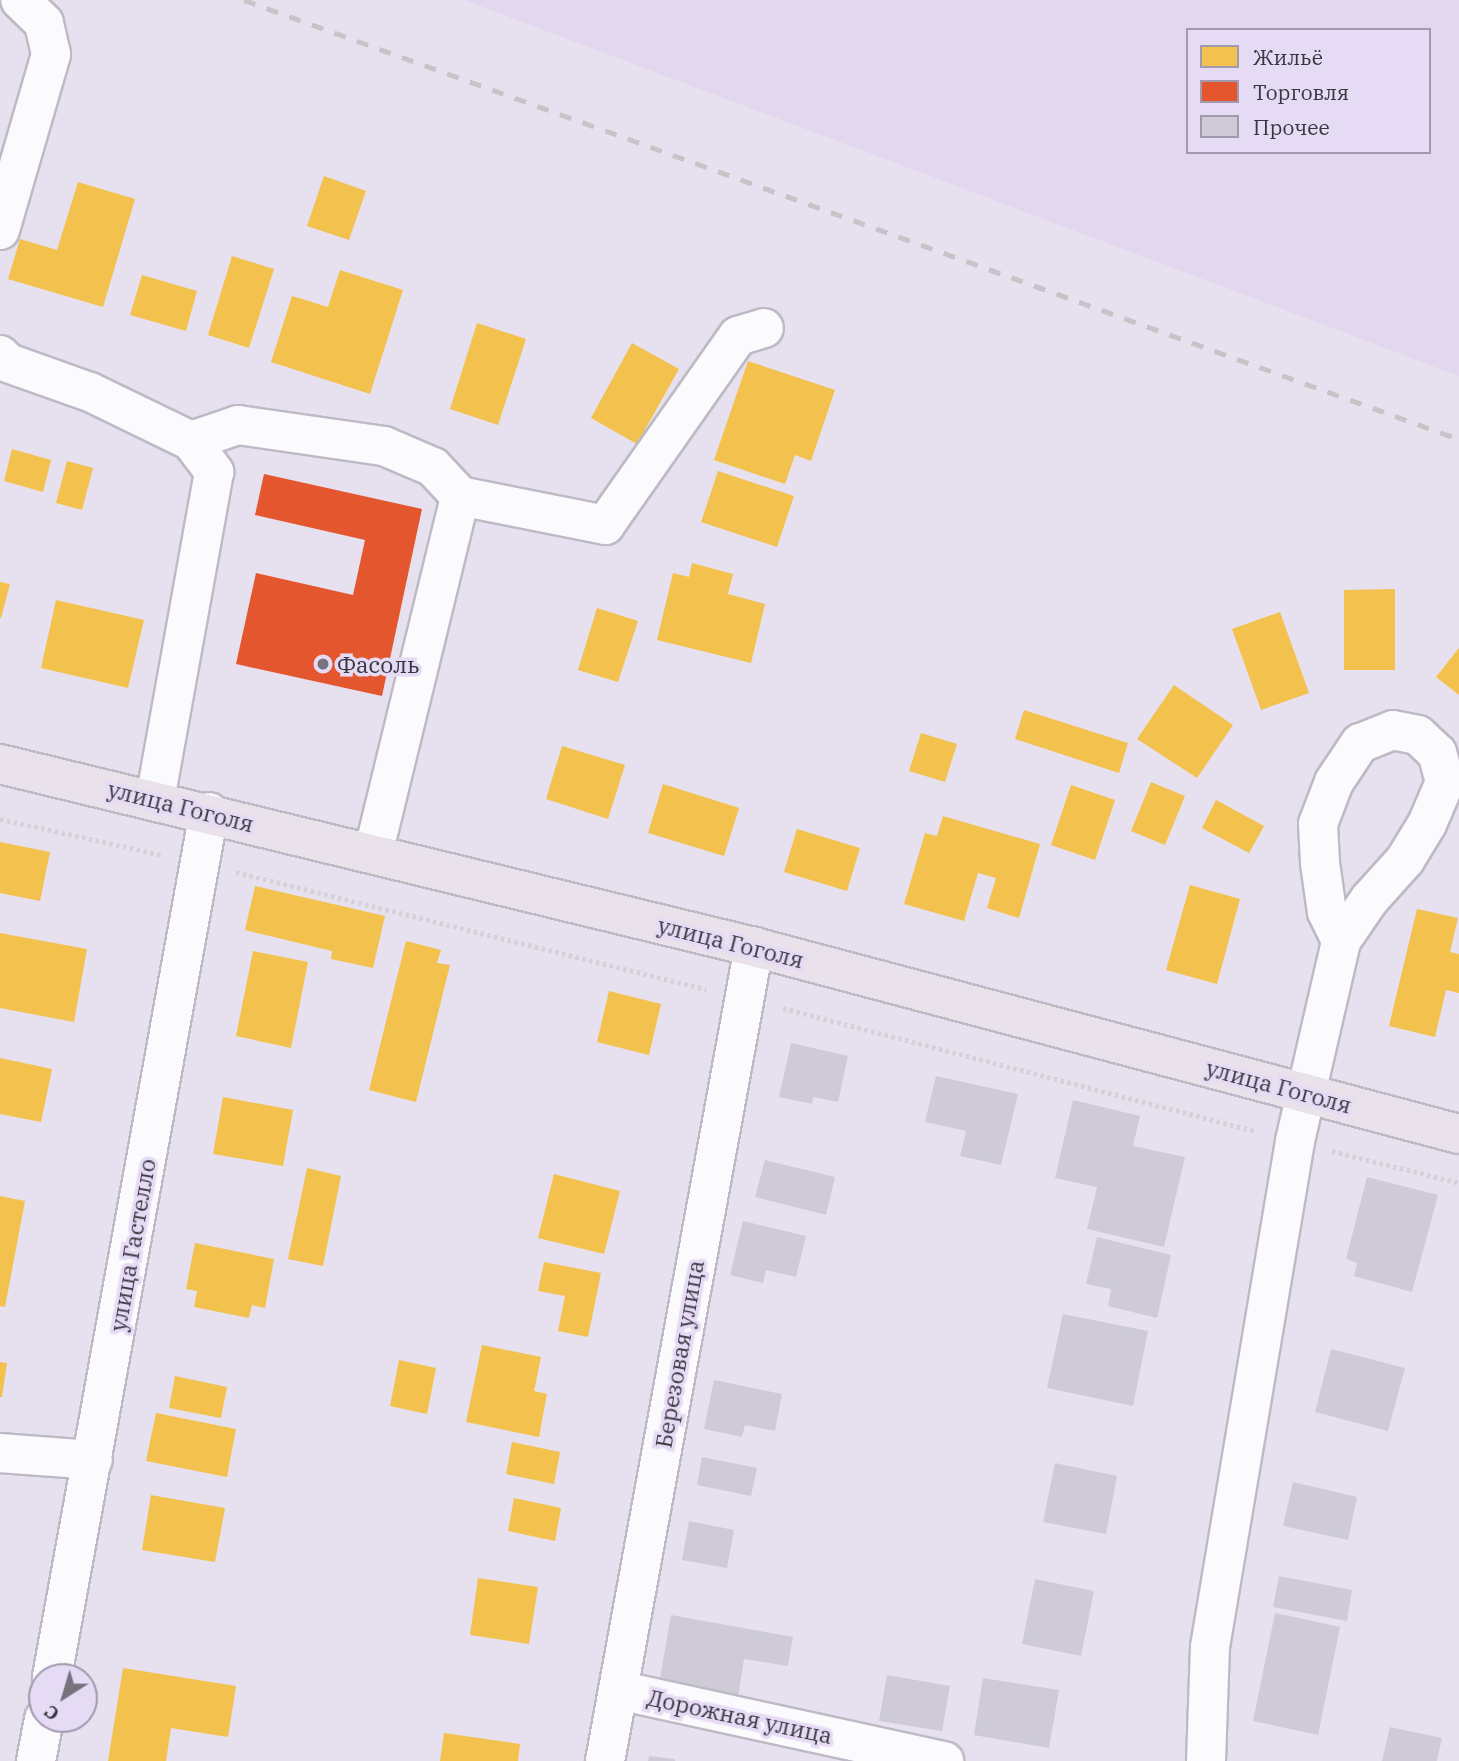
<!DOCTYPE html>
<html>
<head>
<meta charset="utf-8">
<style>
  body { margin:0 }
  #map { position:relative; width:1459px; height:1761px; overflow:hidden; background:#e7e1ef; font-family:"IBM Plex Serif",serif }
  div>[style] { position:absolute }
  .built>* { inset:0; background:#e2d7ef }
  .homes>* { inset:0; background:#f2c14e }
  .shops>* { inset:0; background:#e4572e }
  .building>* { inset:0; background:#cecbd7 }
  .path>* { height:4.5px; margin-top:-2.25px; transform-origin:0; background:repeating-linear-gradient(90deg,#d3d2d6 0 3.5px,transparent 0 7px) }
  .roads { filter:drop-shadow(2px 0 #bebac5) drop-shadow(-2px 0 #bebac5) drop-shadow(0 2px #bebac5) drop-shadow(0 -2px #bebac5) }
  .minor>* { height:38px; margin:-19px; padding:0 19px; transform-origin:19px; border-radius:19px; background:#fbfafd }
  .major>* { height:38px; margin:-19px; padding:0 19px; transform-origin:19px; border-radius:19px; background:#eae2ea }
  .rail>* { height:5px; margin-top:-2.5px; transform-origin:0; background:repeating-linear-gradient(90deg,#c5c4c7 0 12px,transparent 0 24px) }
  .dots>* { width:19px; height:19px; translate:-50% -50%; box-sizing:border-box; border:4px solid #e6dbf5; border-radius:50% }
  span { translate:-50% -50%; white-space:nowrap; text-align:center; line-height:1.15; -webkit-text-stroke:7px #e6dbf5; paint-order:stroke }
  .poi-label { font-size:23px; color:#3a3640 }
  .left { translate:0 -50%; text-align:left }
  .street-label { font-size:23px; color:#3a3640 }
  .legend { position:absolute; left:1186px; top:28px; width:245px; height:126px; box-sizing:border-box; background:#e6dbf5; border:2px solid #a199ad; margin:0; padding:9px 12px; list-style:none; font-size:21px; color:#3a3640 }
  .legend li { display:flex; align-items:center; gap:14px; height:35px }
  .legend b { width:35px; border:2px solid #a199ad }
  .north { position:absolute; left:28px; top:1663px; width:70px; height:70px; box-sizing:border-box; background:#e6dbf5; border:2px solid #a199ad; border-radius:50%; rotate:217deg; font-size:19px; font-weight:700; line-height:28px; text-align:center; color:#3a3640 }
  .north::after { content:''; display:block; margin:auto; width:24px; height:32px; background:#77727d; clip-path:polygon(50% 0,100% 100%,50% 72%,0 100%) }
</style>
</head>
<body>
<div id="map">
  <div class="built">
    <div style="clip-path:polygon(evenodd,464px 0,1459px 0,1459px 376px,464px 0,1188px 30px,1429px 30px,1429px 152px,1188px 152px,1188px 30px)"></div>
  </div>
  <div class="homes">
    <div style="clip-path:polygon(324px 176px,366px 191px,349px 240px,307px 226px)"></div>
    <div style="clip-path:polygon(78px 182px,135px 199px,103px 307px,8px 279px,20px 239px,57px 250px)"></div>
    <div style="clip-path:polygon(232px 256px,274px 269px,249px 348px,208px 335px)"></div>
    <div style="clip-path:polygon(340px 270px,403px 290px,370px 394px,271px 362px,292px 296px,328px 307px)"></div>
    <div style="clip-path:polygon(142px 275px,197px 291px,186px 331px,130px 315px)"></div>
    <div style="clip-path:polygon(477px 323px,526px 339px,498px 425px,450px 409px)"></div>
    <div style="clip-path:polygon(632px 343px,679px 369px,637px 444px,591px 418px)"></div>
    <div style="clip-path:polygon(748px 361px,835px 390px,811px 461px,795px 455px,785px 484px,714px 460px)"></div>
    <div style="clip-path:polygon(12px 449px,51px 460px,43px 492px,4px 481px)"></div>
    <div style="clip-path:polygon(67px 461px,93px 468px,82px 510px,56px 503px)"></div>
    <div style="clip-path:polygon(718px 471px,794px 496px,777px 547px,701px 522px)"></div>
    <div style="clip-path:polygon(692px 563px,733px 574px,728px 594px,765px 604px,751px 663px,657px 640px,673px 573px,689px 577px)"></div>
    <div style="clip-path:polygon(0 582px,10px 584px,1px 618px,0 618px)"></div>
    <div style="clip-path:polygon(1395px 589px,1395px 670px,1344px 670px,1344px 590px)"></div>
    <div style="clip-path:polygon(56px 600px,144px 620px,128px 688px,41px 668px)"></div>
    <div style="clip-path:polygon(597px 608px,638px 621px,618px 682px,578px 670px)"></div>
    <div style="clip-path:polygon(1280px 612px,1309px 693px,1261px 710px,1232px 629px)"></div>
    <div style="clip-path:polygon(1459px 648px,1459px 695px,1436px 677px)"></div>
    <div style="clip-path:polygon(1174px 685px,1233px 725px,1197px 778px,1137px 739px)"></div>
    <div style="clip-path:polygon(1024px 710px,1128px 743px,1119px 773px,1015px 739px)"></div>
    <div style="clip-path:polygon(921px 733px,957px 744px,945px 782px,909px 771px)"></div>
    <div style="clip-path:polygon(562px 746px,625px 765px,608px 819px,546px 799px)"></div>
    <div style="clip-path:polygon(1151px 782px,1185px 796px,1165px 845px,1131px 831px)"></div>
    <div style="clip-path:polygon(663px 784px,739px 808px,724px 856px,648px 833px)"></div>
    <div style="clip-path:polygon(1071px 785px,1115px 800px,1095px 860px,1051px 845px)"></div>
    <div style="clip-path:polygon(1216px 800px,1264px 826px,1249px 853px,1202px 828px)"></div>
    <div style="clip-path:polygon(943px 816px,1040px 844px,1019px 918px,987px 908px,996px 878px,978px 873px,964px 921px,904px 904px,925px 833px,937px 836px)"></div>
    <div style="clip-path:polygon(797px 829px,860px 848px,847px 891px,784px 872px)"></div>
    <div style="clip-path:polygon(0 842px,50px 852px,40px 901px,0 893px)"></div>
    <div style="clip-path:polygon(1190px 885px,1240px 899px,1217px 984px,1166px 970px)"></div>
    <div style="clip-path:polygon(255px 886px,385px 916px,373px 968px,331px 959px,332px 951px,245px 930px)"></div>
    <div style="clip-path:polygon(1417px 909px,1458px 918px,1450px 952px,1459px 954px,1459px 993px,1446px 990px,1435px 1037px,1389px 1026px)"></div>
    <div style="clip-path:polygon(0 933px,87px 949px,74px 1022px,0 1008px)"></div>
    <div style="clip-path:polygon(406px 941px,441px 950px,437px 963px,450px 965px,416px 1102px,369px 1090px)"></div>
    <div style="clip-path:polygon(253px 951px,308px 962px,291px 1048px,236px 1036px)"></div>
    <div style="clip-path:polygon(609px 991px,661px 1004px,649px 1055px,597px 1042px)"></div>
    <div style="clip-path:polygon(0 1058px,52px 1069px,41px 1122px,0 1114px)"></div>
    <div style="clip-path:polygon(223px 1097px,293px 1110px,283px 1166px,213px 1154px)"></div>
    <div style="clip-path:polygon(307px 1168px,341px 1176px,323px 1266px,288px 1259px)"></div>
    <div style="clip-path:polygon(554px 1174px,620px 1191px,604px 1254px,538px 1238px)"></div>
    <div style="clip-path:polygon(0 1196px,25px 1201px,5px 1307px,0 1306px)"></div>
    <div style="clip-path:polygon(195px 1243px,274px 1259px,265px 1308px,252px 1305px,249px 1318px,194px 1307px,197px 1291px,186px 1289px)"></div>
    <div style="clip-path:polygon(544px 1262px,601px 1273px,588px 1337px,558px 1331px,565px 1296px,538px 1291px)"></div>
    <div style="clip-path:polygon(482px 1345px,541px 1357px,534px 1391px,547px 1394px,539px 1437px,466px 1422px)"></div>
    <div style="clip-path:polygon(399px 1360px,436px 1368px,427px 1414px,390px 1406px)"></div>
    <div style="clip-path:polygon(0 1362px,7px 1363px,2px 1397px,0 1397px)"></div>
    <div style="clip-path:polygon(175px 1376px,227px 1387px,221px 1418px,169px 1408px)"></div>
    <div style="clip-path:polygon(156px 1413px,236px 1429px,227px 1477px,146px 1461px)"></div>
    <div style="clip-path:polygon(512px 1442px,560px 1452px,554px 1484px,506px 1474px)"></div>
    <div style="clip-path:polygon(151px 1495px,225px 1508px,215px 1562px,142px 1550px)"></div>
    <div style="clip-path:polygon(514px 1498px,561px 1508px,555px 1541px,508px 1531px)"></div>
    <div style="clip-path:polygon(478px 1578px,538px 1587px,529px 1644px,470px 1635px)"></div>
    <div style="clip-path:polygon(123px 1668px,236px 1686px,228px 1737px,171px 1728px,166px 1761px,108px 1761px)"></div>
    <div style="clip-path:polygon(444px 1733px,520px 1744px,518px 1761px,440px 1761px)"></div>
  </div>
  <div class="shops">
    <div style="clip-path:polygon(264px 474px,422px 509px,382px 696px,236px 664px,256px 573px,353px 595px,365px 540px,255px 515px)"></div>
  </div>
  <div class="building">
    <div style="clip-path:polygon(791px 1043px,848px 1056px,838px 1102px,813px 1097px,812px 1104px,779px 1097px)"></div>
    <div style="clip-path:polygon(936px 1076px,1018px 1094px,1001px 1165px,960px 1156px,966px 1131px,925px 1122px)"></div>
    <div style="clip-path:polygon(1073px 1100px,1140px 1116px,1133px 1146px,1185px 1157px,1164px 1247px,1087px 1229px,1097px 1187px,1055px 1178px)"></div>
    <div style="clip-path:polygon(765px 1160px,835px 1177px,826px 1215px,755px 1197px)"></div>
    <div style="clip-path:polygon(1367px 1177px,1438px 1195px,1412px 1292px,1354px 1276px,1357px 1263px,1346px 1259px)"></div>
    <div style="clip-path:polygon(743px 1221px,806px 1236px,796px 1277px,766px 1270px,763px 1283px,730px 1275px)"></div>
    <div style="clip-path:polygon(1097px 1237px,1171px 1255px,1157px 1318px,1108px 1306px,1111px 1289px,1086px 1284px)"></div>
    <div style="clip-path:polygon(1063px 1314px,1148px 1331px,1133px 1406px,1047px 1388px)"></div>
    <div style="clip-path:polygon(1331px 1349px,1405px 1368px,1388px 1431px,1315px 1412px)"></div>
    <div style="clip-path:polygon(714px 1380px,782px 1394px,775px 1431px,745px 1425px,742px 1437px,704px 1429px)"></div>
    <div style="clip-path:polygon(702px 1457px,757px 1468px,751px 1496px,697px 1485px)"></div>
    <div style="clip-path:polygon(1055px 1463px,1117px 1476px,1106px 1534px,1043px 1522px)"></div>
    <div style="clip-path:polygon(1293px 1482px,1357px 1497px,1348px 1540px,1283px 1526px)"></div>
    <div style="clip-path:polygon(689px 1521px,734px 1530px,727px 1568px,682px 1560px)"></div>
    <div style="clip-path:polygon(1279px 1576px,1352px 1590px,1347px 1621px,1273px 1607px)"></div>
    <div style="clip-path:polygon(1035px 1579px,1094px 1591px,1081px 1656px,1022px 1644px)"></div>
    <div style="clip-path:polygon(1275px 1613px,1340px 1627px,1318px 1735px,1253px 1721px)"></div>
    <div style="clip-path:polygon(671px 1615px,793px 1637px,788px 1666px,744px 1659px,738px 1698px,659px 1684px)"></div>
    <div style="clip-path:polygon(887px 1675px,950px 1686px,942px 1731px,879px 1721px)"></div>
    <div style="clip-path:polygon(983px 1678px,1059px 1690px,1049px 1748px,974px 1735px)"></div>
    <div style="clip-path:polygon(1390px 1727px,1442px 1738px,1437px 1761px,1382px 1761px)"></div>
    <div style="clip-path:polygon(649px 1756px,675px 1759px,675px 1761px,648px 1761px)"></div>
  </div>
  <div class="path">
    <div style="left:0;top:819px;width:167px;rotate:12.5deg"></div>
    <div style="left:236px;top:872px;width:485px;rotate:14deg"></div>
    <div style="left:783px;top:1008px;width:489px;rotate:14.6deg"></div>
    <div style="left:1332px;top:1151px;width:131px;rotate:14.1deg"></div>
  </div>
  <div class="roads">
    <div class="minor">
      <div style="left:0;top:230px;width:183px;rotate:-73.8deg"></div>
      <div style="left:51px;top:54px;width:32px;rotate:-103deg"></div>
      <div style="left:44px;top:23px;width:33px;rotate:-136deg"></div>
      <div style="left:0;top:355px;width:11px;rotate:45deg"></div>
      <div style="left:8px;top:363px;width:87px;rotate:19.5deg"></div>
      <div style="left:90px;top:392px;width:112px;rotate:25.9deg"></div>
      <div style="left:191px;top:441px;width:39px;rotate:53deg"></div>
      <div style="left:214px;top:472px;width:332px;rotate:100.2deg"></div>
      <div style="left:191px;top:441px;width:50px;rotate:-18.8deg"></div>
      <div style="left:238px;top:425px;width:148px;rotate:8.2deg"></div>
      <div style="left:384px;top:446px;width:53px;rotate:23.2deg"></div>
      <div style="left:433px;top:467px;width:40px;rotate:47deg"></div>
      <div style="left:373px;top:854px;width:368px;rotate:-76.3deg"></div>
      <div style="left:460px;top:496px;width:148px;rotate:11.3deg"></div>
      <div style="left:605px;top:525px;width:231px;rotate:-54.9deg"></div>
      <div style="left:738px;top:336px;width:27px;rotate:-17deg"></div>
      <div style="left:0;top:1453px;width:93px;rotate:4.3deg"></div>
      <div style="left:52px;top:1677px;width:879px;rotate:-79.71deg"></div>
      <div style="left:618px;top:1690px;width:334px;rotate:12.3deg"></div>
      <div style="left:36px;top:1761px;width:43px;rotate:-79.2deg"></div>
      <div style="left:605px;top:1761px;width:828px;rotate:-79.63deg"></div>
      <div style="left:1206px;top:1761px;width:114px;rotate:-88deg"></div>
      <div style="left:1210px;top:1647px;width:513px;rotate:-80.46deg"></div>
      <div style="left:1295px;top:1141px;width:205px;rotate:-77deg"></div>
      <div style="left:1341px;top:941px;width:50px;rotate:-55.7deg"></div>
      <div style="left:1369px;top:900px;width:54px;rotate:-48deg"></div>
      <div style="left:1405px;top:860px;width:42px;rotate:-58.6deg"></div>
      <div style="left:1427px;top:824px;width:46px;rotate:-66.8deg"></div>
      <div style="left:1445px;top:782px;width:30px;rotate:-105deg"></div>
      <div style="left:1437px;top:753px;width:26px;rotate:-137deg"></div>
      <div style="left:1418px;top:735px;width:25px;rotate:-169deg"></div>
      <div style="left:1393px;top:730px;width:35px;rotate:158deg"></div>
      <div style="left:1360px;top:743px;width:47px;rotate:123.7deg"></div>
      <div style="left:1334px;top:782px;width:45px;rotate:110.9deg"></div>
      <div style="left:1318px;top:824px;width:39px;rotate:87deg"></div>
      <div style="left:1320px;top:863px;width:49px;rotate:81.9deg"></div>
      <div style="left:1327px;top:912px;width:32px;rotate:64deg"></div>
    </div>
    <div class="major">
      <div style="left:0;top:764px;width:776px;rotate:13.64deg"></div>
      <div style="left:754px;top:947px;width:729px;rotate:14.86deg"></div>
    </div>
  </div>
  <div class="rail">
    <div style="left:244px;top:0;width:1292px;rotate:19.87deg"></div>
  </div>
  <div class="dots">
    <div style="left:323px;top:664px;background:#77727d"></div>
  </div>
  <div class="poi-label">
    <span class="left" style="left:337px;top:664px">Фасоль</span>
  </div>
  <div class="street-label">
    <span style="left:181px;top:806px;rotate:14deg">улица Гоголя</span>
    <span style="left:731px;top:942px;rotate:14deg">улица Гоголя</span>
    <span style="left:1279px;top:1086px;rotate:15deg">улица Гоголя</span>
    <span style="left:132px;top:1245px;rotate:-80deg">улица Гастелло</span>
    <span style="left:679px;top:1354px;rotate:-80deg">Березовая улица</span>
    <span style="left:740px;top:1716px;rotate:12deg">Дорожная улица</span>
  </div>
  <ul class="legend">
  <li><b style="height:19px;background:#f2c14e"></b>Жильё</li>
  <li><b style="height:19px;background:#e4572e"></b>Торговля</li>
  <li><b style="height:19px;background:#cecbd7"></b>Прочее</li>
  </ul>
  <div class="north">С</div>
</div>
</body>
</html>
